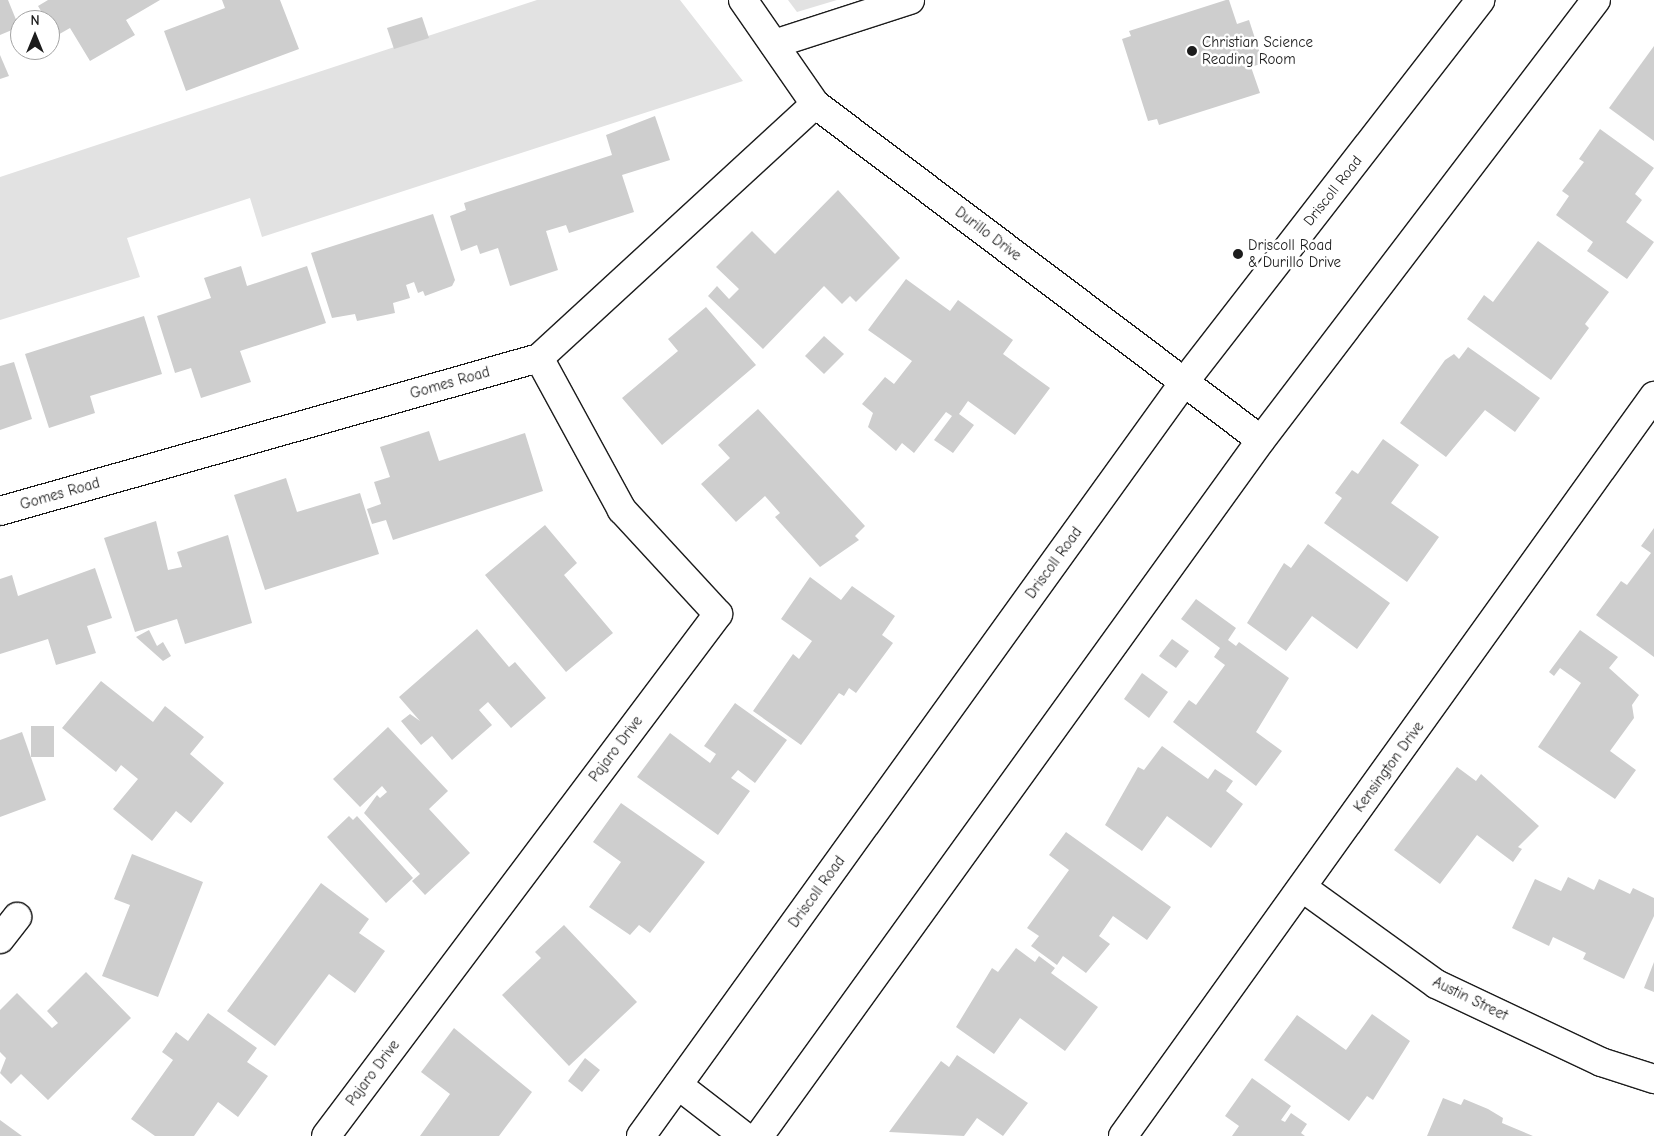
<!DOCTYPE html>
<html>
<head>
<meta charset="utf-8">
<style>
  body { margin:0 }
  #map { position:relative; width:1654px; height:1136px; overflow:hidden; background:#fff; font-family:"Comic Neue",sans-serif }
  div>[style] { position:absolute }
  .green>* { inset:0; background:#e2e2e2 }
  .building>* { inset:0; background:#cecece }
  .roads { filter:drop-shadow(1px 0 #1c1c1c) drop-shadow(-1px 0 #1c1c1c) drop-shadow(0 1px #1c1c1c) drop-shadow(0 -1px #1c1c1c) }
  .minor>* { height:28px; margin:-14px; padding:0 14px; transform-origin:14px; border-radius:14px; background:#fff }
  .dots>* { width:14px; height:14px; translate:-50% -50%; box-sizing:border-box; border:2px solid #fff; border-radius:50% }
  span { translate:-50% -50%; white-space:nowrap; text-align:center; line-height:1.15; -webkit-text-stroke:5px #fff; paint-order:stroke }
  .poi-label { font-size:15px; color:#1c1c1c }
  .left { translate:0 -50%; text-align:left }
  .street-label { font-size:15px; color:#1c1c1c }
  .north { position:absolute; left:10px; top:10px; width:50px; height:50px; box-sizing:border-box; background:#fff; border:1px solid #a4a4a4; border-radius:50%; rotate:0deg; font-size:14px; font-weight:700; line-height:20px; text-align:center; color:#1c1c1c }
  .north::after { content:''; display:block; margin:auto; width:18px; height:22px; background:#1c1c1c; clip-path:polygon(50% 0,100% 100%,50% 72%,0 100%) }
</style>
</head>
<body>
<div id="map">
  <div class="green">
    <div style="clip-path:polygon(537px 0,680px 0,743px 81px,262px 237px,250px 198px,127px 238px,140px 277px,0 320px,0 177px)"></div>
    <div style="clip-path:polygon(788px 0,837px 0,797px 12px)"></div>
  </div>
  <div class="building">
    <div style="clip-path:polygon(0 0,8px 0,19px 27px,0 35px)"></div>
    <div style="clip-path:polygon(48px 0,160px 0,126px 20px,135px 35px,90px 61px,70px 28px,56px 36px,38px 6px)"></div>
    <div style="clip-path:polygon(222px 0,280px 0,299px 49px,186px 91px,164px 31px,225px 8px)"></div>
    <div style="clip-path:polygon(1226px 0,1229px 0,1237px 24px,1249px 20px,1263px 63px,1251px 67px,1260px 93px,1159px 125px,1157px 119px,1148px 121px,1122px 39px,1131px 36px,1129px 31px)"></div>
    <div style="clip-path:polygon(422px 17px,429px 38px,394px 49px,387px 28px)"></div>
    <div style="clip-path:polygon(1654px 46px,1654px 141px,1609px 108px)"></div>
    <div style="clip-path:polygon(0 55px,9px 76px,0 79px)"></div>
    <div style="clip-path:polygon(655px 116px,670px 160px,622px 175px,634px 212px,569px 233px,566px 225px,546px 231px,558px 270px,510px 286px,498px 248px,480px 254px,477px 245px,461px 251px,450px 216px,466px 210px,464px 203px,612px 155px,606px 135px)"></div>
    <div style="clip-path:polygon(1600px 129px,1654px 168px,1635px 194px,1642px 200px,1626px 222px,1654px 242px,1627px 279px,1587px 251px,1593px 242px,1556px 215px,1569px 196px,1562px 191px,1584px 162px,1579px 159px)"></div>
    <div style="clip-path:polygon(838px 190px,900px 258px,856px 302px,850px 296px,842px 304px,824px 286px,763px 349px,708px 296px,717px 286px,729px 299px,739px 289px,716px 267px,752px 231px,775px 254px)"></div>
    <div style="clip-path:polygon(433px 214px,455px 280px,452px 286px,425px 296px,423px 291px,418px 293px,414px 282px,406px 285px,410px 298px,393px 303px,395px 313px,357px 321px,355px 314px,332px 318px,311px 253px)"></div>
    <div style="clip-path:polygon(1538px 241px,1609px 292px,1585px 324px,1589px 328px,1551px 380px,1467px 319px,1484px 295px,1493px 302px)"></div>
    <div style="clip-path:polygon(241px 266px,247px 286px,307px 266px,326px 323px,240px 351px,251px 382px,201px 398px,191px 368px,175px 373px,157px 316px,211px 298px,204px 278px)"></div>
    <div style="clip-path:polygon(906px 279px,950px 311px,958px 300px,1013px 340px,1003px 354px,1050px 388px,1015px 435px,968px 401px,959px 414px,974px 425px,953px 453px,934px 440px,952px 416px,946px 412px,914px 453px,902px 443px,896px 451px,868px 427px,873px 413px,862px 404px,885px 377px,894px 384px,912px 361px,868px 330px)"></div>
    <div style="clip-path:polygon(706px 307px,756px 365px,662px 445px,622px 398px,678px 351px,668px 339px)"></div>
    <div style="clip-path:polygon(144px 316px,162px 374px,90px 396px,95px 413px,49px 428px,25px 354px)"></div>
    <div style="clip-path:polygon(824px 336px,844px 354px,824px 374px,805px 356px)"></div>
    <div style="clip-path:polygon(1468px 347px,1540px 398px,1515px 432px,1485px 410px,1446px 457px,1400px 423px,1445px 360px,1454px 354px,1459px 359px)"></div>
    <div style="clip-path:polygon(14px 362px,32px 419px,0 430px,0 366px)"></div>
    <div style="clip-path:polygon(758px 409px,865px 526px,855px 536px,859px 540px,820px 567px,775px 517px,780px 513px,765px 496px,736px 522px,701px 484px,730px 458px,718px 445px)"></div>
    <div style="clip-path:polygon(429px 431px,439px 461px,525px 433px,543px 491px,393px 540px,386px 520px,372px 524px,367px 509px,381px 504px,374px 482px,390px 477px,380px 447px)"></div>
    <div style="clip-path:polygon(1383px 439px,1419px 465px,1391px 503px,1439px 537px,1407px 582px,1324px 523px,1342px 498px,1335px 493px,1352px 470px,1358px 474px)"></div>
    <div style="clip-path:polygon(286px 478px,297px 512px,360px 493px,379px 554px,265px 590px,234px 495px)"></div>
    <div style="clip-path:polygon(156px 521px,168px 570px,182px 567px,177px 552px,228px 535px,252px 623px,185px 644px,177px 619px,135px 632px,104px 538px)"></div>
    <div style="clip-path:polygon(545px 525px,577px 563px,564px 575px,613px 633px,566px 672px,485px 575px)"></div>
    <div style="clip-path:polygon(1654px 528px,1654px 657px,1596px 615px,1621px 581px,1627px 585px,1651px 553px,1641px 546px)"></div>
    <div style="clip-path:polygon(1308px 544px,1390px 603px,1357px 649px,1312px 616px,1286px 651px,1247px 623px,1284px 563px,1291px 568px)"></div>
    <div style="clip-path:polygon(95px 568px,112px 618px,87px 626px,96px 653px,56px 665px,48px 639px,0 654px,0 579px,12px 575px,18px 596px)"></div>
    <div style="clip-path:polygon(810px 577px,841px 600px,852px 586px,895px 616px,882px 635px,893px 643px,856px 693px,849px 688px,844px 696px,839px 693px,801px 745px,753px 711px,793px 654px,799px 659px,812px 641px,781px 619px)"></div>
    <div style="clip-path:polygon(1196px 599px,1236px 628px,1228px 640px,1236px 646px,1239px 642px,1289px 678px,1256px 732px,1282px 751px,1256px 786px,1173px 722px,1189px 700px,1196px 705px,1225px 665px,1214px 657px,1220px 648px,1181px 619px)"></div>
    <div style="clip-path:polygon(477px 629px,509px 667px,515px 662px,546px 698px,511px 728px,488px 702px,479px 710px,492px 725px,452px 760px,432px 736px,421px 745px,401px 721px,410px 714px,420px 721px,399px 697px)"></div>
    <div style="clip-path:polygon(149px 630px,157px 646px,163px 642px,171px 656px,163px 661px,136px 637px)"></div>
    <div style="clip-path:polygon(1580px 630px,1618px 657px,1609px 668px,1639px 695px,1632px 705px,1634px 718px,1610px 751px,1636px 770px,1615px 799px,1538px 747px,1581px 683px,1560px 668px,1554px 676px,1549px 672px)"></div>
    <div style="clip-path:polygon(1172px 639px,1189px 651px,1176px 668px,1159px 656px)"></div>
    <div style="clip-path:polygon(1142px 673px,1168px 692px,1149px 718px,1124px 699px)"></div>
    <div style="clip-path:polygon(101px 681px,153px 722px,165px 706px,204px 737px,190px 754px,224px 783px,191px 823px,176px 811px,152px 841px,113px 809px,138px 779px,121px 765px,116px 772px,62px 728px)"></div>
    <div style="clip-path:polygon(735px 703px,787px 740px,755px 783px,738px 770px,731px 778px,750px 791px,718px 835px,637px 777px,670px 733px,710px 763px,716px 754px,704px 746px)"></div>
    <div style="clip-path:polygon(31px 726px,54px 726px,54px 757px,31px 757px)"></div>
    <div style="clip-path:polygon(388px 727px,448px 791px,429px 809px,470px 853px,425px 895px,412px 881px,420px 874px,364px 813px,377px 795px,380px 798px,387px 792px,382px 786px,360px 807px,333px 779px)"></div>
    <div style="clip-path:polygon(22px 732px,46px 800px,0 817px,0 740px)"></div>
    <div style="clip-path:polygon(1162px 746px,1208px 779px,1215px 769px,1233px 781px,1226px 791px,1243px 804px,1211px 848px,1167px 816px,1142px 851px,1105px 825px,1138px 767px,1144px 770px)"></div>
    <div style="clip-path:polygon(1457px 767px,1476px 781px,1481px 774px,1539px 826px,1518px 847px,1522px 849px,1513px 862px,1477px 835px,1440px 884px,1394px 850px)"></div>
    <div style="clip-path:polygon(621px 803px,705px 862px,650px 933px,639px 925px,630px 935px,589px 907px,621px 862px,593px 842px)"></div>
    <div style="clip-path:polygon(349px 816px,353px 820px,357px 816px,413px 878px,386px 903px,327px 837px)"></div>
    <div style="clip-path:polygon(1066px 832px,1171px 907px,1147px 940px,1113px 916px,1099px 936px,1110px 944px,1086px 973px,1063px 956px,1057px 965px,1031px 946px,1039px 936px,1027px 928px,1069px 870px,1049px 855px)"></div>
    <div style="clip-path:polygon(132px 854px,203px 882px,158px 997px,102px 976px,130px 905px,114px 899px)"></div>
    <div style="clip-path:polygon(1568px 877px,1594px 890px,1599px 879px,1630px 894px,1633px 888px,1654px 898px,1654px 916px,1624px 979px,1583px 959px,1586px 953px,1553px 937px,1549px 946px,1512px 928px,1535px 879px,1561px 891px)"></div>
    <div style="clip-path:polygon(321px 883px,369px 919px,359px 933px,385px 951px,355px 993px,329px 974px,275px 1046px,227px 1011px)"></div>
    <div style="clip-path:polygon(564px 925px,637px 1002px,569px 1066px,502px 995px,541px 958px,535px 952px)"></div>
    <div style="clip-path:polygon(1016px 948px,1035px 962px,1039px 956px,1055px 968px,1051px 973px,1098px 1007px,1065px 1051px,1020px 1018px,994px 1054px,956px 1027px,992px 968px,998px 972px)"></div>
    <div style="clip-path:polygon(1654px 962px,1654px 992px,1644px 988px)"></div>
    <div style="clip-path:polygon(86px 972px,131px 1018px,48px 1100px,21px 1074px,11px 1084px,0 1073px,6px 1058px,0 1052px,0 1010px,17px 993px,52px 1028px,58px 1023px,47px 1011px)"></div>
    <div style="clip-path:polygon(208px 1013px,257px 1048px,247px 1062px,268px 1076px,238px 1117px,218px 1102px,194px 1136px,155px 1136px,131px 1119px,173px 1060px,162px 1052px,176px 1032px,188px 1041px)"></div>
    <div style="clip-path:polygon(1372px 1014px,1410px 1041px,1373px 1100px,1367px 1096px,1349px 1121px,1264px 1060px,1297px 1015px,1346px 1050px)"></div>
    <div style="clip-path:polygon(454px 1028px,532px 1092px,499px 1136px,420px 1136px,450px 1094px,421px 1072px)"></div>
    <div style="clip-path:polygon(957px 1055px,1028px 1103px,1003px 1136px,977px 1118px,964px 1136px,889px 1132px,941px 1061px,949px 1067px)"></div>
    <div style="clip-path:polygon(585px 1058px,600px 1070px,582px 1092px,568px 1081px)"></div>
    <div style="clip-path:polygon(1252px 1078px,1291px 1106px,1281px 1120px,1285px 1122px,1291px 1113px,1307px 1124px,1301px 1133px,1305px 1136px,1232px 1136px,1239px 1126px,1225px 1116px)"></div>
    <div style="clip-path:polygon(1443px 1098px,1461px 1105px,1464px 1099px,1488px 1109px,1503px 1118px,1502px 1123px,1533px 1136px,1427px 1136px)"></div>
    <div style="clip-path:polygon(0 1120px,22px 1136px,0 1136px)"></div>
  </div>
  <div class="roads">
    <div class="minor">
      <div style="left:743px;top:0;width:126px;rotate:55.3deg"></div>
      <div style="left:815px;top:104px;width:558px;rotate:36.99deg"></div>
      <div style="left:774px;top:44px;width:143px;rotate:-17.9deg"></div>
      <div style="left:0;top:511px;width:560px;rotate:-15.85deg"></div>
      <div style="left:539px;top:358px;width:375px;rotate:-42.6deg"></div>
      <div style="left:1303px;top:888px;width:164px;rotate:35.8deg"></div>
      <div style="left:1436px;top:984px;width:183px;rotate:25.3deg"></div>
      <div style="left:1601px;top:1062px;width:56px;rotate:17.8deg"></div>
      <div style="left:0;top:939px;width:28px;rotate:-52deg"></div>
      <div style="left:678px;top:1085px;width:83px;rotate:37.7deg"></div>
      <div style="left:326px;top:1136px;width:653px;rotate:-53.09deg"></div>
      <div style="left:718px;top:614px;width:142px;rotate:-132.7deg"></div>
      <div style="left:622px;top:510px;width:173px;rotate:-118.6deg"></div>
      <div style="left:641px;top:1136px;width:931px;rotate:-54.23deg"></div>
      <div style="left:1185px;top:381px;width:482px;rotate:-52.2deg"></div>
      <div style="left:759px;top:1136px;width:858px;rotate:-54.2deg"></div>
      <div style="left:1261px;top:440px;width:553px;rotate:-52.72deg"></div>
      <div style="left:1123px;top:1136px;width:911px;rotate:-54.34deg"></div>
    </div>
  </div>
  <div class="dots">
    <div style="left:1192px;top:51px;background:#1c1c1c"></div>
    <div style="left:1238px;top:254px;background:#1c1c1c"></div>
  </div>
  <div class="poi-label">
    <span class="left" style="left:1202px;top:51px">Christian Science<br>Reading Room</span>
    <span class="left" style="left:1248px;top:254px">Driscoll Road<br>&amp; Durillo Drive</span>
  </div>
  <div class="street-label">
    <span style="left:1333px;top:191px;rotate:-52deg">Driscoll Road</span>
    <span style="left:988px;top:234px;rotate:37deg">Durillo Drive</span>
    <span style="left:450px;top:383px;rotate:-16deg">Gomes Road</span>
    <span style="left:60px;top:494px;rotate:-16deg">Gomes Road</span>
    <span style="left:1054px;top:563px;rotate:-54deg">Driscoll Road</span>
    <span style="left:616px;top:749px;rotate:-53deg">Pajaro Drive</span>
    <span style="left:1389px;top:767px;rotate:-54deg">Kensington Drive</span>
    <span style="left:817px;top:892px;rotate:-54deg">Driscoll Road</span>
    <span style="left:1470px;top:999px;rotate:26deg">Austin Street</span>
    <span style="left:373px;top:1073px;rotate:-53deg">Pajaro Drive</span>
  </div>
  <div class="north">N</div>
</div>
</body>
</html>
